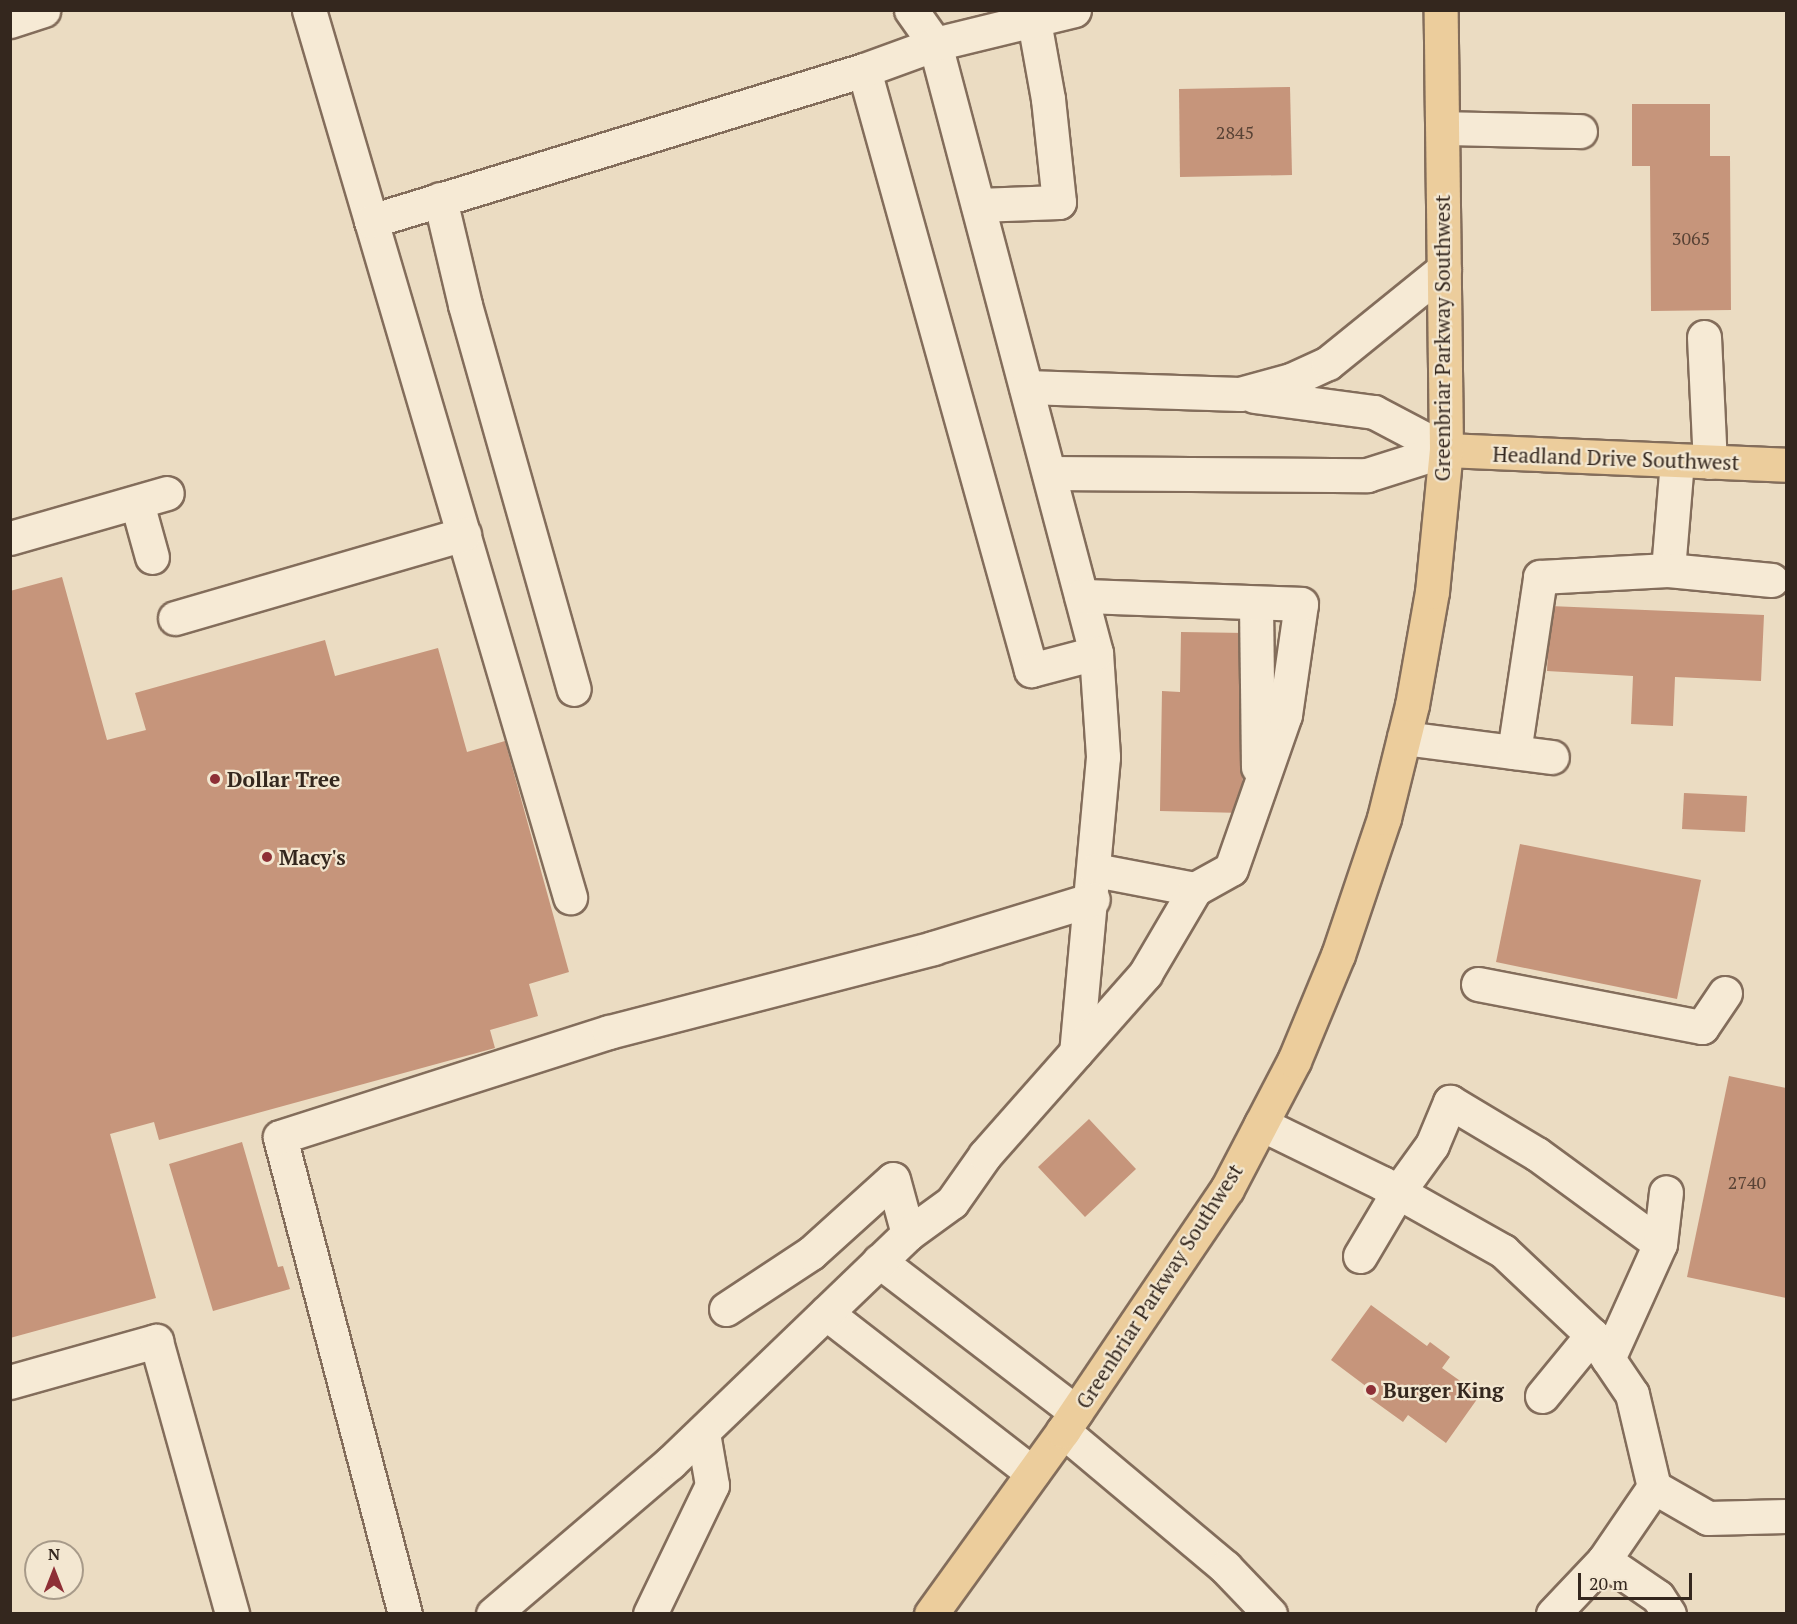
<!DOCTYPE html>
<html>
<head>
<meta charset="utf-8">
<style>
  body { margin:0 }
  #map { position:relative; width:1797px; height:1624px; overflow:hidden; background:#ebdcc2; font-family:"PT Serif",serif }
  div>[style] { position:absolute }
  .building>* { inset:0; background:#c6957b }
  .roads { filter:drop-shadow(2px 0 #836d5b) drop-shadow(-2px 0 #836d5b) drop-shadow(0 2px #836d5b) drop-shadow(0 -2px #836d5b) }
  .minor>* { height:33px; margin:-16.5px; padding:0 16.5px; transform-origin:16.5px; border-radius:16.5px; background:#f6ead5 }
  .major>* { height:33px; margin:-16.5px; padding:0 16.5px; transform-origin:16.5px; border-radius:16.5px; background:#eccd9c }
  .dots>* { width:16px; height:16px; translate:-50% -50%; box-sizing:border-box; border:3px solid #f3e7d1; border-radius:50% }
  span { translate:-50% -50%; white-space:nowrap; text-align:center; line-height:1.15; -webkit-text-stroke:4.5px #f3e7d1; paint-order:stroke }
  .number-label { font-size:18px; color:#584235 }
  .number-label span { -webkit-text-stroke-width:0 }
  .street-label { font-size:21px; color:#34271e }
  .poi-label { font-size:21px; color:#34271e; font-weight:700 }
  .left { translate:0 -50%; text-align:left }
  .frame { position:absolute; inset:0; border:12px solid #34271e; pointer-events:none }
  .north { position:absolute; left:24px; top:1540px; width:60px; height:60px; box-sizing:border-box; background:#f3e7d1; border:2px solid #a79a89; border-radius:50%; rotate:0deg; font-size:16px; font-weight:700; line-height:24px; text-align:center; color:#34271e }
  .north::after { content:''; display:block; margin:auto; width:21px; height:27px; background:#8e2f36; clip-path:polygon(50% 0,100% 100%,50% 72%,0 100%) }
  .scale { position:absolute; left:1578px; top:1573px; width:114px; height:27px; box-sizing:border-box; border:3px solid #34271e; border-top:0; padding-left:8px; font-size:18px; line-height:21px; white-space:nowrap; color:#34271e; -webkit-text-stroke:4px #f3e7d1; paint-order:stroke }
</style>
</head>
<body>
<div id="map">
  <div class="building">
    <div style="clip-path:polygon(1290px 87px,1292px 175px,1180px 177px,1179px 89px)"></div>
    <div style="clip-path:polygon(1632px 104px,1710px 104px,1710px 156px,1730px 156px,1731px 310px,1651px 311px,1650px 166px,1632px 166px)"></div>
    <div style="clip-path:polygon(62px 577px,107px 740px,146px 730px,135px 693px,325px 640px,335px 676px,438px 648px,467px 752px,505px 741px,569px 972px,529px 984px,538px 1016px,490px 1030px,495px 1048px,159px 1140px,154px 1122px,110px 1134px,156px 1298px,10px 1338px,10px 591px)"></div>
    <div style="clip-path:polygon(1550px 606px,1764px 615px,1761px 681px,1675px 677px,1673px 726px,1631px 724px,1633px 676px,1547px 671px)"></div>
    <div style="clip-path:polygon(1181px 632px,1246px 633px,1242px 813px,1160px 811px,1162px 691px,1180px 692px)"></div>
    <div style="clip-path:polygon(1684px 793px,1747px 796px,1745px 832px,1682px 829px)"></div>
    <div style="clip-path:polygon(1520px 844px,1701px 880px,1677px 999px,1496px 962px)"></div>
    <div style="clip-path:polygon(1729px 1076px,1786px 1088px,1786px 1298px,1687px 1277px)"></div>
    <div style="clip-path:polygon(1089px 1119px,1136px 1169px,1085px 1217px,1038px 1167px)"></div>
    <div style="clip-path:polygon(242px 1142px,278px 1267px,283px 1266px,290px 1289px,213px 1311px,169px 1164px)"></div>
    <div style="clip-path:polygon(1371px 1305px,1427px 1346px,1430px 1342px,1450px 1357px,1442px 1368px,1480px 1395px,1446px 1443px,1408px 1415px,1403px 1422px,1367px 1396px,1371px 1390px,1331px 1360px)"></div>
  </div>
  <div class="roads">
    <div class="minor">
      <div style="left:309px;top:10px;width:925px;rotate:73.6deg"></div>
      <div style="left:911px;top:10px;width:42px;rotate:54.8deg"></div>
      <div style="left:935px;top:44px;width:630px;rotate:75.19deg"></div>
      <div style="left:1096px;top:653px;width:104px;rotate:86.1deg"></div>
      <div style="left:1103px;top:757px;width:296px;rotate:95.2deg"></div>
      <div style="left:10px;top:21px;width:35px;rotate:-18deg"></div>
      <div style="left:864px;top:70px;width:623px;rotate:74.45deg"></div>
      <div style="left:1031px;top:670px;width:67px;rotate:-14.7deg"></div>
      <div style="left:1443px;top:128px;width:137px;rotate:1.3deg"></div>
      <div style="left:440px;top:199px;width:109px;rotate:76.7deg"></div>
      <div style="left:465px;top:305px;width:399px;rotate:74.2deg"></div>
      <div style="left:978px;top:205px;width:81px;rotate:-2.1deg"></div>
      <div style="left:1059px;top:202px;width:104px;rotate:-96.1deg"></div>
      <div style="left:1048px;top:99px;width:90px;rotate:-100.2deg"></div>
      <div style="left:371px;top:221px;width:516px;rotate:-17.03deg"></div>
      <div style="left:864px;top:70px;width:76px;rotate:-20.1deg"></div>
      <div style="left:935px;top:44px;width:143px;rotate:-13.7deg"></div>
      <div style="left:1704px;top:337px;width:125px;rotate:87.3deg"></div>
      <div style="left:1026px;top:387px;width:214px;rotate:1.9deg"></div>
      <div style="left:1240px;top:394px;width:53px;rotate:-15.4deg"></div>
      <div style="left:1291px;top:380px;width:41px;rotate:-24.7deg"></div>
      <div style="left:1328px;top:363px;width:149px;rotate:-39deg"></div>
      <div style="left:1254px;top:396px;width:121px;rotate:7.6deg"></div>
      <div style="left:1374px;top:412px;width:81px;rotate:27.8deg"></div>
      <div style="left:1049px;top:473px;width:318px;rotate:0.4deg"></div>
      <div style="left:1367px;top:475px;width:83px;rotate:-17.6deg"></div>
      <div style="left:137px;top:503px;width:56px;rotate:74.5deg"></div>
      <div style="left:10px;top:538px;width:163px;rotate:-16deg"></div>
      <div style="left:1668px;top:570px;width:110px;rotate:-85.3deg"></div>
      <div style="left:1256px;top:603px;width:164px;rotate:89.3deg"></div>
      <div style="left:175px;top:618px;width:301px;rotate:-16.2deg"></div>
      <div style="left:1404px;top:738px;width:149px;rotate:7.3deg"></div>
      <div style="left:1514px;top:752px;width:177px;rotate:-81.5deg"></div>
      <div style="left:1540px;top:577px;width:128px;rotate:-3.1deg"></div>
      <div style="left:1668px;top:570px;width:104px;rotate:5.5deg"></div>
      <div style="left:1095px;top:870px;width:102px;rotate:10.8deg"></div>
      <div style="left:1478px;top:984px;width:228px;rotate:10.9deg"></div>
      <div style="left:1702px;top:1027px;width:41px;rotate:-55.9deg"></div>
      <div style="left:1261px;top:1124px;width:135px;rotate:26deg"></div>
      <div style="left:1382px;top:1183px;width:139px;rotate:29.3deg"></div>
      <div style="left:1503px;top:1251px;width:122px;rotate:43.3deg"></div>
      <div style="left:1592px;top:1335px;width:71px;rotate:55.9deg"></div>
      <div style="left:1632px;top:1394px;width:96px;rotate:76.7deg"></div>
      <div style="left:1654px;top:1487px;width:62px;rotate:29.9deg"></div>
      <div style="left:1708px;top:1518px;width:78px;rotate:-1.5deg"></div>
      <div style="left:1360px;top:1256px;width:74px;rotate:-59.3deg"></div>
      <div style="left:1398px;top:1192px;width:58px;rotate:-54.1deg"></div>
      <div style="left:1432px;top:1145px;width:47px;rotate:-67.3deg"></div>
      <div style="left:1450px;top:1102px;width:101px;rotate:30.9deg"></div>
      <div style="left:1537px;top:1154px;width:152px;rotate:36.2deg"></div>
      <div style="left:879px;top:1261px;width:248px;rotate:37.5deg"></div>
      <div style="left:726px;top:1309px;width:102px;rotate:-33.4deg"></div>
      <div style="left:811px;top:1253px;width:110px;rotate:-42.1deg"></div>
      <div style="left:893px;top:1179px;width:57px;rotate:74.7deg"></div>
      <div style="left:826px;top:1313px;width:261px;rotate:37.8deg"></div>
      <div style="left:1608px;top:1359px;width:126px;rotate:-65.7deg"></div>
      <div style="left:1660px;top:1244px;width:52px;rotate:-83.4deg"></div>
      <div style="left:10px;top:1382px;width:152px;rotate:-15.7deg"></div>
      <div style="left:156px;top:1341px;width:283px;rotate:74.4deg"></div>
      <div style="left:1542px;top:1396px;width:79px;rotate:-50.7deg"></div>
      <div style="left:1063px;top:1431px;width:212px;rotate:40deg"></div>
      <div style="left:1225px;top:1567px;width:65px;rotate:46.2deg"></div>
      <div style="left:1604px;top:1560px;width:65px;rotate:34.4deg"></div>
      <div style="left:1658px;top:1597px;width:20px;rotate:57deg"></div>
      <div style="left:405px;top:1614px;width:493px;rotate:-104.7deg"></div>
      <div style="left:280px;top:1137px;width:345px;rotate:-17.7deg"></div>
      <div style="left:609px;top:1032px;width:335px;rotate:-14.5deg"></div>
      <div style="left:933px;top:948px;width:167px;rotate:-17deg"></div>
      <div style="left:493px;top:1614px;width:233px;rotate:-40.5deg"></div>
      <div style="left:670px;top:1463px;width:330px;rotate:-43.9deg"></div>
      <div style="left:908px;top:1234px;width:54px;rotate:-36deg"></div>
      <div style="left:952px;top:1202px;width:57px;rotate:-54.9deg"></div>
      <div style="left:985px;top:1155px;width:242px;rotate:-48.5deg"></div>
      <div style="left:1145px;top:974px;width:99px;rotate:-59.5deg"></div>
      <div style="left:1195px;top:889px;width:41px;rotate:-29.1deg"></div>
      <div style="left:1231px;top:869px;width:163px;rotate:-70.7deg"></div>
      <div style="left:1285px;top:715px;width:112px;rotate:-81.8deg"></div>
      <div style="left:1301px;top:604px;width:220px;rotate:-177.9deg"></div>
      <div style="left:650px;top:1614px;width:143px;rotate:-64.3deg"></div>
      <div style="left:712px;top:1485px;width:53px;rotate:-99.8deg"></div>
      <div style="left:1553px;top:1614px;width:74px;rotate:-46.6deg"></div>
      <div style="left:1604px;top:1560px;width:88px;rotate:-55.6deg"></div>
    </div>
    <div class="major">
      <div style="left:1446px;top:450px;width:340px;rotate:2.5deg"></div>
      <div style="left:931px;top:1614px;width:226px;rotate:-54.2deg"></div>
      <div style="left:1063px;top:1431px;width:292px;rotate:-55.9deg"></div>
      <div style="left:1227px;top:1189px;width:144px;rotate:-62.4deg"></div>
      <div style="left:1294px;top:1061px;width:115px;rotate:-67.5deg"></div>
      <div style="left:1338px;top:955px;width:145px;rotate:-71.4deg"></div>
      <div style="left:1384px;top:818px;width:116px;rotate:-76.1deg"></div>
      <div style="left:1412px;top:705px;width:115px;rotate:-80deg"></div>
      <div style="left:1432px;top:592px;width:143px;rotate:-84.4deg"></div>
      <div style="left:1446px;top:450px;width:440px;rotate:-90.7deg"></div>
    </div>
  </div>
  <div class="dots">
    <div style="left:215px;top:779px;background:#8e2f36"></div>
    <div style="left:267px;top:857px;background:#8e2f36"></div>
    <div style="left:1371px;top:1390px;background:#8e2f36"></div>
  </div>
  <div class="number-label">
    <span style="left:1235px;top:132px">2845</span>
    <span style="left:1691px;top:238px">3065</span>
    <span style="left:1747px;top:1182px">2740</span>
  </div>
  <div class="street-label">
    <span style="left:1442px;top:338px;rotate:-90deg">Greenbriar Parkway Southwest</span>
    <span style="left:1616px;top:458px;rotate:2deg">Headland Drive Southwest</span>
    <span style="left:1159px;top:1286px;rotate:-57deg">Greenbriar Parkway Southwest</span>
  </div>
  <div class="poi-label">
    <span class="left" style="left:227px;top:779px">Dollar Tree</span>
    <span class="left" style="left:279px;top:857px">Macy's</span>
    <span class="left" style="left:1383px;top:1390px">Burger King</span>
  </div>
  <div class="frame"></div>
  <div class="north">N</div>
  <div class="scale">20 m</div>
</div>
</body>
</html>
